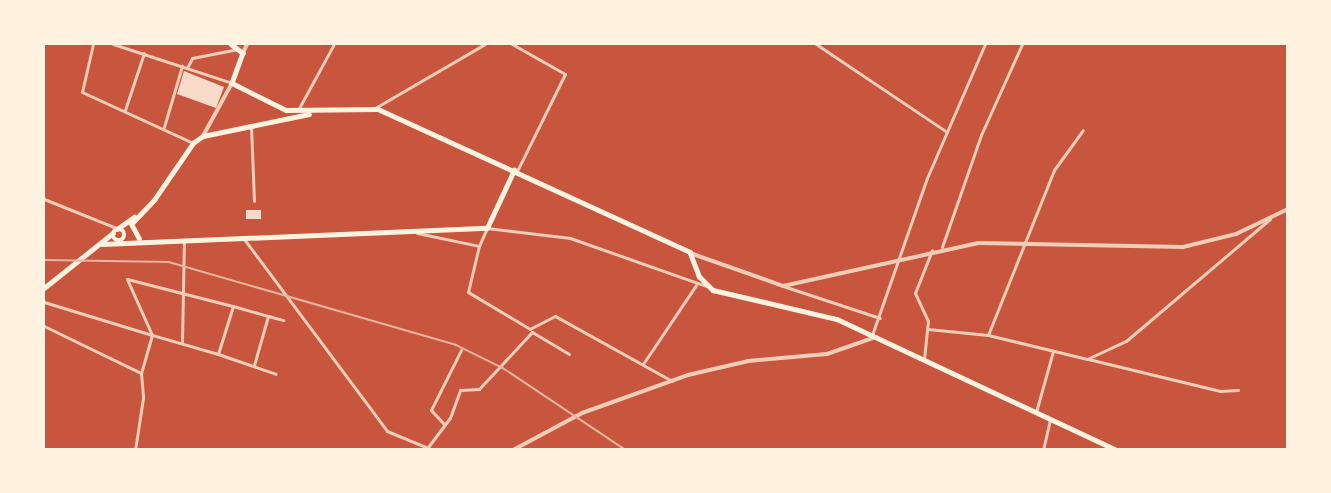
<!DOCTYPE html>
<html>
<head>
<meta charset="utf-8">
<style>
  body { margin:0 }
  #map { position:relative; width:1331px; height:493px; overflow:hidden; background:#c8553d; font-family:Jost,sans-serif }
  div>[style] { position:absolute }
  .building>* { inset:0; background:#f7dbc8 }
  .minor>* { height:3px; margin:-1.5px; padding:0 1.5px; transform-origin:1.5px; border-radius:1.5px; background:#f1ccb7 }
  .tertiary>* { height:4px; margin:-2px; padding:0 2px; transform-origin:2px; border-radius:2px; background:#f1ccb7 }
  .secondary>* { height:4.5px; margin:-2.25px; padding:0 2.25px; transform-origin:2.25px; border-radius:2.25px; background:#fff3e0 }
  .secondary>.ring { margin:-2.25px; padding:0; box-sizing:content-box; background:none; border:4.5px solid #fff3e0; border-radius:50% }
  .rail>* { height:1.5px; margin:-0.75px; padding:0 0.75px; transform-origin:0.75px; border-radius:0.75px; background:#e9b49f }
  span { translate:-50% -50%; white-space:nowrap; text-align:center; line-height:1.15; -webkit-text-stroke:4.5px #fff3e0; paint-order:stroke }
  .frame { position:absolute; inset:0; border:45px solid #fff3e0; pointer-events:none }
</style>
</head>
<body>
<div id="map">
  <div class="building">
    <div style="clip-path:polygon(184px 71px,224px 87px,216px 108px,177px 94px)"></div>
    <div style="clip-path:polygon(246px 210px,261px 210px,261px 219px,246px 219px)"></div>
  </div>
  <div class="minor">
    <div style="left:93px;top:44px;width:49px;rotate:102.9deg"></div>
    <div style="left:82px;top:92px;width:122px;rotate:24.7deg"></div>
    <div style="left:113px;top:44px;width:125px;rotate:18.1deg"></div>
    <div style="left:512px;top:44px;width:61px;rotate:29.5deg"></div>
    <div style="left:565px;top:74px;width:108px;rotate:116.3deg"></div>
    <div style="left:816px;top:44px;width:158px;rotate:33.9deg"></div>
    <div style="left:187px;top:68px;width:11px;rotate:-63deg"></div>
    <div style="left:192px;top:58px;width:47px;rotate:-11.1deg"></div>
    <div style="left:375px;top:108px;width:127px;rotate:-30.2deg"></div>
    <div style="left:125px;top:110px;width:60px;rotate:-71.6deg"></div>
    <div style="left:298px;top:110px;width:75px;rotate:-61.4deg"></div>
    <div style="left:251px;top:126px;width:75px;rotate:87.7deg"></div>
    <div style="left:164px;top:127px;width:64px;rotate:-73.6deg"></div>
    <div style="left:44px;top:199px;width:83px;rotate:21.9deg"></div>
    <div style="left:417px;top:233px;width:63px;rotate:11.8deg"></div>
    <div style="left:244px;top:239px;width:239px;rotate:53.3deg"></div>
    <div style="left:387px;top:431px;width:50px;rotate:22.4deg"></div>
    <div style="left:942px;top:247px;width:119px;rotate:-70.8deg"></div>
    <div style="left:981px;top:135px;width:100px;rotate:-65.7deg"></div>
    <div style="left:127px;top:279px;width:109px;rotate:14.3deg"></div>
    <div style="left:233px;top:306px;width:50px;rotate:107.4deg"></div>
    <div style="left:218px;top:354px;width:69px;rotate:-163.9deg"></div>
    <div style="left:152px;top:335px;width:61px;rotate:-114.1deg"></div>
    <div style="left:783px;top:286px;width:102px;rotate:18.3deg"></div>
    <div style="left:44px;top:302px;width:113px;rotate:17deg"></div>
    <div style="left:152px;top:335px;width:40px;rotate:106deg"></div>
    <div style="left:233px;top:306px;width:36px;rotate:16deg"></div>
    <div style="left:268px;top:316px;width:51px;rotate:105.9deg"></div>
    <div style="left:268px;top:316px;width:16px;rotate:15deg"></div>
    <div style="left:44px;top:326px;width:108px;rotate:25.9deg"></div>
    <div style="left:141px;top:373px;width:25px;rotate:85deg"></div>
    <div style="left:143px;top:398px;width:53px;rotate:98.7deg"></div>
    <div style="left:928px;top:329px;width:60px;rotate:5.7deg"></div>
    <div style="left:988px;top:335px;width:102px;rotate:13.6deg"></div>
    <div style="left:1087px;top:359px;width:43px;rotate:-24.8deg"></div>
    <div style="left:1126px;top:341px;width:189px;rotate:-40.3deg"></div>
    <div style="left:532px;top:332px;width:43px;rotate:30.7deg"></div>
    <div style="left:872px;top:335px;width:166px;rotate:-70.7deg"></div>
    <div style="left:927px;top:178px;width:146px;rotate:-66.6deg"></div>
    <div style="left:988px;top:335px;width:178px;rotate:-68.2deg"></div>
    <div style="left:1054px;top:170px;width:49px;rotate:-54.1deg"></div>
    <div style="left:182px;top:343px;width:102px;rotate:-88.9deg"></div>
    <div style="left:218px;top:354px;width:61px;rotate:19deg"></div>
    <div style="left:924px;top:359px;width:38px;rotate:-84deg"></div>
    <div style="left:928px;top:321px;width:31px;rotate:-115deg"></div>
    <div style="left:915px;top:293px;width:46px;rotate:-68.4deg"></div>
    <div style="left:1088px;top:359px;width:136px;rotate:13.6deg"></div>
    <div style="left:1220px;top:391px;width:18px;rotate:-3deg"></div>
    <div style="left:643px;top:364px;width:95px;rotate:-56.1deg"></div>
    <div style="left:672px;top:381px;width:134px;rotate:-150.9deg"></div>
    <div style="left:555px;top:316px;width:28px;rotate:153deg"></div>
    <div style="left:530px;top:329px;width:72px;rotate:-149.2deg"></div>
    <div style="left:468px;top:292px;width:47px;rotate:-76.6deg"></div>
    <div style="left:479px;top:246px;width:20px;rotate:-66deg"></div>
    <div style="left:487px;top:228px;width:84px;rotate:6.9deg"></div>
    <div style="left:570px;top:238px;width:144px;rotate:19.4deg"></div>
    <div style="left:1036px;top:412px;width:63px;rotate:-74.4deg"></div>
    <div style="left:444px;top:424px;width:19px;rotate:-133deg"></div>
    <div style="left:431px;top:410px;width:67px;rotate:-63.4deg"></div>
    <div style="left:428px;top:447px;width:36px;rotate:-53deg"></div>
    <div style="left:450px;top:418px;width:30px;rotate:-70deg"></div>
    <div style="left:460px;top:390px;width:19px;rotate:-3deg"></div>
    <div style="left:479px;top:389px;width:78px;rotate:-47.1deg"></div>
    <div style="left:1043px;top:450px;width:32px;rotate:-77deg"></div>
  </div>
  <div class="tertiary">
    <div style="left:243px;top:53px;width:10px;rotate:-66deg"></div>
    <div style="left:203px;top:136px;width:60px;rotate:-61.3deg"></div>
    <div style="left:690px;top:253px;width:99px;rotate:19.5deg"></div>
    <div style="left:783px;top:286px;width:200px;rotate:-12.4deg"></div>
    <div style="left:978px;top:243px;width:205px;rotate:1.1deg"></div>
    <div style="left:1183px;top:247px;width:55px;rotate:-13.8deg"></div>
    <div style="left:1236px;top:234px;width:58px;rotate:-25.7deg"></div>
    <div style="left:513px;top:450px;width:78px;rotate:-28.2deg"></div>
    <div style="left:582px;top:413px;width:113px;rotate:-19.7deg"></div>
    <div style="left:688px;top:375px;width:62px;rotate:-13.1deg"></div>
    <div style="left:748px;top:361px;width:79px;rotate:-5.1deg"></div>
    <div style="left:827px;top:354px;width:52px;rotate:-19.1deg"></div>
  </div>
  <div class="secondary">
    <div style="left:231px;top:44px;width:15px;rotate:37deg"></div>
    <div style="left:243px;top:53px;width:32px;rotate:110deg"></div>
    <div style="left:232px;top:83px;width:60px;rotate:26.6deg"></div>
    <div style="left:286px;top:110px;width:92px;rotate:-0.6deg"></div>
    <div style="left:378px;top:109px;width:343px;rotate:24.6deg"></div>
    <div style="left:690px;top:252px;width:26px;rotate:69deg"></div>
    <div style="left:699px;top:276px;width:20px;rotate:45deg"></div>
    <div style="left:713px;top:290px;width:127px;rotate:13.2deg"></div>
    <div style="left:837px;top:319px;width:309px;rotate:25.1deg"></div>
    <div style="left:117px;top:229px;width:21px;rotate:-35deg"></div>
    <div class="ring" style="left:113.5px;top:229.5px;width:6.5px;height:6.5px"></div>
    <div style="left:139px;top:239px;width:17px;rotate:-118deg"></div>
    <div style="left:131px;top:224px;width:33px;rotate:-46deg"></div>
    <div style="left:154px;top:200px;width:69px;rotate:-55.6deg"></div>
    <div style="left:193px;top:143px;width:12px;rotate:-35deg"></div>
    <div style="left:203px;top:136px;width:108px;rotate:-11.7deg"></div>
    <div style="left:102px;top:244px;width:385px;rotate:-2.4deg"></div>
    <div style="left:487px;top:228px;width:64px;rotate:-65deg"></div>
    <div style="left:44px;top:288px;width:88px;rotate:-38.6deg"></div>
  </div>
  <div class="rail">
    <div style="left:44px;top:260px;width:125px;rotate:0.9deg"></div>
    <div style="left:169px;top:262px;width:299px;rotate:16.1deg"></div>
    <div style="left:456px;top:345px;width:52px;rotate:26.1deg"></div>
    <div style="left:503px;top:368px;width:148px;rotate:33.7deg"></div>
  </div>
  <div class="frame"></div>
</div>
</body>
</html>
